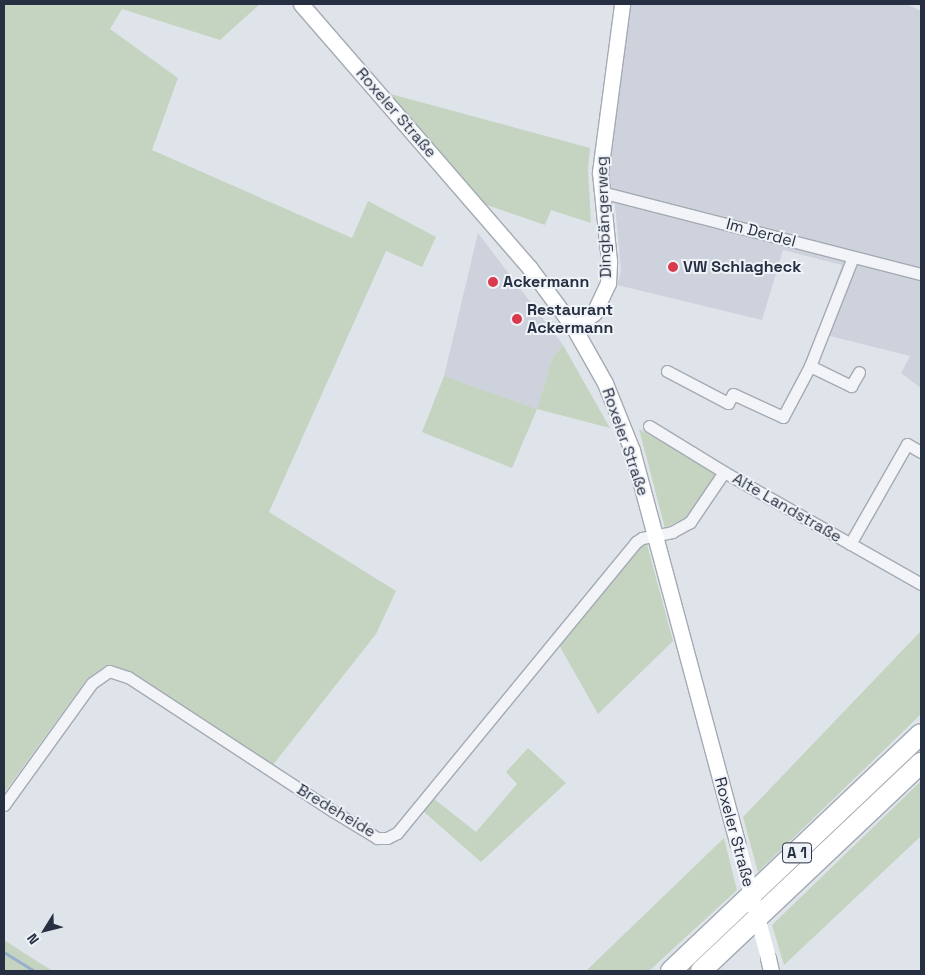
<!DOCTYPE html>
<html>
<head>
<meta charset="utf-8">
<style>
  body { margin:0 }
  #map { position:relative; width:925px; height:975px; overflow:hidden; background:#dfe3ea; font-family:"Space Grotesk",sans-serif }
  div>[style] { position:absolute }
  .built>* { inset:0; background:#cdd2dc }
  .green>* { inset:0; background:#c4d4c0 }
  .stream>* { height:2.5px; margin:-1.25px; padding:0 1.25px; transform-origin:1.25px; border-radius:1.25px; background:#97afcd }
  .roads { filter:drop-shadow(1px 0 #a4aab4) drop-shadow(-1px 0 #a4aab4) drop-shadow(0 1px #a4aab4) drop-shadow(0 -1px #a4aab4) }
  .street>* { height:11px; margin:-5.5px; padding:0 5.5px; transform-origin:5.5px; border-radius:5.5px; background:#f2f4f8 }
  .secondary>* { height:15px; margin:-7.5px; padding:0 7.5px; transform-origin:7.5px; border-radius:7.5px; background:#fff }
  .highway>* { height:20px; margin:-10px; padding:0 10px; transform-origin:10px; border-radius:10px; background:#fff }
  .secondary-bridge>* { height:15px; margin:-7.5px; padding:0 7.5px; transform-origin:7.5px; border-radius:7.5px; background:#fff }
  .dots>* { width:14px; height:14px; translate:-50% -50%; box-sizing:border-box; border:2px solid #eff2f7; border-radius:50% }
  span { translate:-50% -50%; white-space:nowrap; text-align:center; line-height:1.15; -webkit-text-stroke:4px #eff2f7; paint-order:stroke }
  .shield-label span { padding:1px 4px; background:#eff2f7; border:1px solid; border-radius:4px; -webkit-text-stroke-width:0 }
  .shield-label { font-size:15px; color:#273042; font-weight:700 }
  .street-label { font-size:16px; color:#273042 }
  .poi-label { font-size:16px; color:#273042; font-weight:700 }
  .left { translate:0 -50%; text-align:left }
  .frame { position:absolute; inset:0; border:5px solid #273042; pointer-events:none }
  .north { position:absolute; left:20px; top:905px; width:50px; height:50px; -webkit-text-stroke:4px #eff2f7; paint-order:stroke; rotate:234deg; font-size:14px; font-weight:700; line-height:20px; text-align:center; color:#273042 }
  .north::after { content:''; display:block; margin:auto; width:18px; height:22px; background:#273042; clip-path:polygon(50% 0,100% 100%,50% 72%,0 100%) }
</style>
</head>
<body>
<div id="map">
  <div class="built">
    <div style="clip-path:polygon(628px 4px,906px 4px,921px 11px,921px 388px,901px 373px,910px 356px,818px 333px,842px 265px,783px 250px,762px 320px,617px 285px,621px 271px,614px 194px,605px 170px)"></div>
    <div style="clip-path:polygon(478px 233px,563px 345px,553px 357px,537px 409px,444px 376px)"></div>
  </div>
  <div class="green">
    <div style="clip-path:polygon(4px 4px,260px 4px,220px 40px,122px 9px,110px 29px,178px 78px,152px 150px,352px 238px,368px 201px,436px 237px,422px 267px,386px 251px,269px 512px,396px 591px,376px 634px,272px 766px,125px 670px,105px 666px,87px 679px,4px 793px)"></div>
    <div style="clip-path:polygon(383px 92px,590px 148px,588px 169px,591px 223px,551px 210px,545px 225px,484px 204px)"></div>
    <div style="clip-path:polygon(563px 345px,610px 428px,537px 409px,512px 468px,422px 432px,444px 376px,537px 409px,553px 357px)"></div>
    <div style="clip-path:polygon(639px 429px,717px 473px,689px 516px,665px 528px)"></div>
    <div style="clip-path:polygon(645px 537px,673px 641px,598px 714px,559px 645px)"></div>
    <div style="clip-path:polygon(921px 631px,921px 714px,758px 872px,743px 817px)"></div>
    <div style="clip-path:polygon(528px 748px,566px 783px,481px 862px,423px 811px,433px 798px,476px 832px,517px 784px,506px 772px)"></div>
    <div style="clip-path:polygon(921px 781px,921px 836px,784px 965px,772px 925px)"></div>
    <div style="clip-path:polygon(724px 838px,737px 890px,649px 971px,586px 971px)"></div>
    <div style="clip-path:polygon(4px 940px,46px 967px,54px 971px,4px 971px)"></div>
  </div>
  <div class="stream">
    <div style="left:4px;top:952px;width:36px;rotate:32deg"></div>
  </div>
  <div class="roads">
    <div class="street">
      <div style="left:601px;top:192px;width:330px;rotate:14.4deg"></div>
      <div style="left:810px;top:366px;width:46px;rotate:26deg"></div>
      <div style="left:851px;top:386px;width:16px;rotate:-60deg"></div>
      <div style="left:667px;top:371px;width:69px;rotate:27.7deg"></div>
      <div style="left:728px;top:403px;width:10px;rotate:-61deg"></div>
      <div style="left:733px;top:394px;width:55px;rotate:24.7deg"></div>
      <div style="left:783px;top:417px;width:58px;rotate:-62.1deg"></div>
      <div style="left:810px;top:366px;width:117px;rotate:-68.5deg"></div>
      <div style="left:649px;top:426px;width:88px;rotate:31.5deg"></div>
      <div style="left:724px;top:472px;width:227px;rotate:29.6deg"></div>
      <div style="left:850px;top:544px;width:115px;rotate:-60.3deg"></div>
      <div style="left:907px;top:444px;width:16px;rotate:30deg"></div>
      <div style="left:4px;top:805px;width:150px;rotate:-54.2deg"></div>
      <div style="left:92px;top:683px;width:21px;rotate:-35deg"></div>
      <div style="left:109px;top:671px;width:20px;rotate:18deg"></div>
      <div style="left:128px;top:677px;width:245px;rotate:33.2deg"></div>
      <div style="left:333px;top:811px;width:52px;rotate:31.5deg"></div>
      <div style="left:377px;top:838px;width:10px"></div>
      <div style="left:387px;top:838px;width:11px;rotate:-27deg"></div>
      <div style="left:397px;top:833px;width:377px;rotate:-50.6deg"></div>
      <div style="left:636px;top:542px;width:7px;rotate:-34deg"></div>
      <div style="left:642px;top:538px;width:31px;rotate:-11deg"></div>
      <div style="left:672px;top:532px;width:21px;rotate:-29deg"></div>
      <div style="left:690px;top:522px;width:60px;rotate:-55.8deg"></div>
    </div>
    <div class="secondary">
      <div style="left:301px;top:4px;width:348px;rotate:49.1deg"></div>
      <div style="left:529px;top:267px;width:76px;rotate:53.6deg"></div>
      <div style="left:574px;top:328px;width:63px;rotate:60.6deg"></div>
      <div style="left:605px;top:383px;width:72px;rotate:68.1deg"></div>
      <div style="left:632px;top:450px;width:406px;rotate:75deg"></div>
      <div style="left:574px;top:328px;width:25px;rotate:-37deg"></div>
      <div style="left:594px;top:313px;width:33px;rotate:-65deg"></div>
      <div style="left:608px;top:283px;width:22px;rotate:-87deg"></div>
      <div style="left:609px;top:261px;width:89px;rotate:-95.8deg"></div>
      <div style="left:600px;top:172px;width:169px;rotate:-82.5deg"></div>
      <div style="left:768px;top:958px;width:13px;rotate:77deg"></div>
    </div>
    <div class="highway">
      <div style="left:671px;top:971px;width:344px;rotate:-43.5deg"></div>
      <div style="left:701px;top:971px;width:303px;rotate:-43.4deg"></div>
    </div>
  </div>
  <div class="secondary-bridge">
    <div style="left:737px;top:842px;width:120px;rotate:75deg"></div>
  </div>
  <div class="dots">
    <div style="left:673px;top:267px;background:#d93a4d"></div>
    <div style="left:493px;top:282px;background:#d93a4d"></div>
    <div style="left:517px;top:319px;background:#d93a4d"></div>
  </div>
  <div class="shield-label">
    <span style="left:797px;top:853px">A 1</span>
  </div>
  <div class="street-label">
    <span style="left:396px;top:113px;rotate:49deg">Roxeler Straße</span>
    <span style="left:604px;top:217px;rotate:-92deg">Dingbängerweg</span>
    <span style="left:761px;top:233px;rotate:15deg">Im Derdel</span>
    <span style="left:625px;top:442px;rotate:71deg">Roxeler Straße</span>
    <span style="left:787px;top:508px;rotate:30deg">Alte Landstraße</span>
    <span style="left:336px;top:811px;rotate:31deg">Bredeheide</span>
    <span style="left:734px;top:832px;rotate:75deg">Roxeler Straße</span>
  </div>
  <div class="poi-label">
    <span class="left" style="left:683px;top:267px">VW Schlagheck</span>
    <span class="left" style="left:503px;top:282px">Ackermann</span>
    <span class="left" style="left:527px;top:319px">Restaurant<br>Ackermann</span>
  </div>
  <div class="frame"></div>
  <div class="north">N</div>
</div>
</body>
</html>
